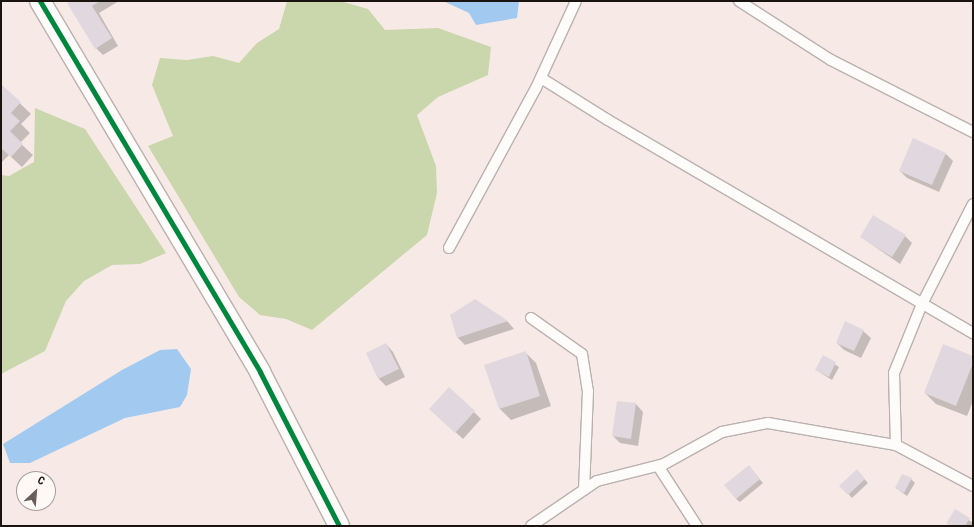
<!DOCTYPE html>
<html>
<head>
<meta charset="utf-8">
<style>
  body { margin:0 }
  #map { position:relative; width:974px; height:527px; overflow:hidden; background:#f7eae6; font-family:"Roboto Condensed",sans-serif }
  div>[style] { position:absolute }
  .forest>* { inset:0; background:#cad6ac }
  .water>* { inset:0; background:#a2caf1 }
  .shadow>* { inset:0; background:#0003 }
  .building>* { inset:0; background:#e0d8de }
  .roads { filter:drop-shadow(1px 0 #bab1ad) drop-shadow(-1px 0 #bab1ad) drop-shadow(0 1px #bab1ad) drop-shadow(0 -1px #bab1ad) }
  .service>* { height:10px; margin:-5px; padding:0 5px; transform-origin:5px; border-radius:5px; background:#fefcfb }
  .minor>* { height:20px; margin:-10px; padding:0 10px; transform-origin:10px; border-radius:10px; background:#fefcfb }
  .cycleway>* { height:5px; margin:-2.5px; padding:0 2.5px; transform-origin:2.5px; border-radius:2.5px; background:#00873e }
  span { translate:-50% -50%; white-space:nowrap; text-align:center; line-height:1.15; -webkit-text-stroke:3.5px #fef9f7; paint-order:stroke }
  .frame { position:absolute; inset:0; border:2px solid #1b1310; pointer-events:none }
  .north { position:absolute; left:16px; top:471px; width:40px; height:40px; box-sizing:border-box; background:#fef9f7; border:1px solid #a39d9b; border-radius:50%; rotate:26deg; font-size:11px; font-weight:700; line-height:16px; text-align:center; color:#1b1310 }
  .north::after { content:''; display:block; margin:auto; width:14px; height:18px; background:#685e5b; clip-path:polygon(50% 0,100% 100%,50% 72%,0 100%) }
</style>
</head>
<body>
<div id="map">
  <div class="forest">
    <div style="clip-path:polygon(287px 1px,340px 1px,368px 9px,385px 30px,438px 28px,491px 47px,488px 75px,438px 97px,417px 115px,436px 166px,437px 193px,427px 235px,312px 330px,286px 319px,260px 315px,239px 297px,148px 146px,173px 136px,152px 85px,160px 58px,187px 60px,213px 56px,239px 63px,257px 43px,279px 29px)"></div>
    <div style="clip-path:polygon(35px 108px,85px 129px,166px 253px,140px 264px,112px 265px,84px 281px,66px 301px,45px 351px,1px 374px,1px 175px,9px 176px,34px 162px)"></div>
  </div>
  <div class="water">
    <div style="clip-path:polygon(443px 1px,519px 1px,517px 18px,476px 25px,469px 13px)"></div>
    <div style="clip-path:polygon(177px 349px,191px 369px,187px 395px,180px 407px,125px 418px,30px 463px,10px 463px,3px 444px,122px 370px,160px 350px)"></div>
  </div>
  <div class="shadow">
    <div style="clip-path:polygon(73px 1px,119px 1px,99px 13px,118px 46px,103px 55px,96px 48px)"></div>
    <div style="clip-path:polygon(1px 85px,31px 114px,21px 124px,30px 133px,20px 143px,33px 155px,22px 167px,9px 155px,1px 163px)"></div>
    <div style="clip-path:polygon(946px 154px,953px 161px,939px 192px,907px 178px,900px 171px)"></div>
    <div style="clip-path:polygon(905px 236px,912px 243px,900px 264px,861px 237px)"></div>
    <div style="clip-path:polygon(475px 301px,508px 322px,514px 329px,465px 345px,458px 338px)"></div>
    <div style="clip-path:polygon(863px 331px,871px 338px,861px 358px,844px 350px,837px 343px)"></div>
    <div style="clip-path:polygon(386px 344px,393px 352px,405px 377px,386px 386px,379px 379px,367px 353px)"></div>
    <div style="clip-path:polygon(525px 352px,536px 363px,551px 406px,511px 420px,500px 409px,486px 365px)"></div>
    <div style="clip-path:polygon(823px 357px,839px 367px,832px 380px,816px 370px)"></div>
    <div style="clip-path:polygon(973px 357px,973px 401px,967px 416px,936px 404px,925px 393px)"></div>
    <div style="clip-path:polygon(636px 404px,643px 412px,638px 446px,620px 443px,613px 436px)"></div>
    <div style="clip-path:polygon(474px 412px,481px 419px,463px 439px,438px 416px)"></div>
    <div style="clip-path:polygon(752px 470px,763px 483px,740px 502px,736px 499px)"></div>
    <div style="clip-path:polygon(857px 471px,868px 483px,852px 498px,841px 486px)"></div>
    <div style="clip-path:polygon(911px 479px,915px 483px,907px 496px,896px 488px)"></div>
    <div style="clip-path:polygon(956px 511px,973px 523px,971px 526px,947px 524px)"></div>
  </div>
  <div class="building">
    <div style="clip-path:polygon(72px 1px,100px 1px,92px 6px,112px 38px,95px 49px,67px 3px)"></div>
    <div style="clip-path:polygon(1px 84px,21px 102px,11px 113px,20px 121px,10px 131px,23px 144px,11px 157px,1px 148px)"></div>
    <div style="clip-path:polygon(913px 138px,946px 153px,932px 185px,899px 171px)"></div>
    <div style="clip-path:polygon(873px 215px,906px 235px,892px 257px,860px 237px)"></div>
    <div style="clip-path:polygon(475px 299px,508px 321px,457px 338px,450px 315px)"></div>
    <div style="clip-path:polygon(845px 321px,864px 330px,854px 351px,836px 343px)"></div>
    <div style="clip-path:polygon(386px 343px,399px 369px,378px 379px,366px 353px)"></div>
    <div style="clip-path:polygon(943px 344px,973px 356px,973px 363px,956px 406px,924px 393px)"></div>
    <div style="clip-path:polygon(526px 351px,540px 396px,499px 409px,484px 365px)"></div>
    <div style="clip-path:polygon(823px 355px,836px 362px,829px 377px,815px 370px)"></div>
    <div style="clip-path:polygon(449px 387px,475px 411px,455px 433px,429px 409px)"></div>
    <div style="clip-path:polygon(617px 401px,636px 403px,631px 439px,612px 436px)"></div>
    <div style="clip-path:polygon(749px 465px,760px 479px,736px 499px,724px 485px)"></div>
    <div style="clip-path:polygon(857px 469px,865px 479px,848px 495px,839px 486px)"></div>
    <div style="clip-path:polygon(902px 474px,912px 478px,904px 493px,895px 488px)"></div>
    <div style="clip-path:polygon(955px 509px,970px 518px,965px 526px,946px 524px)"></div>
  </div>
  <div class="roads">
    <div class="service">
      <div style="left:739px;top:1px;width:109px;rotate:32.7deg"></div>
      <div style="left:831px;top:60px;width:159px;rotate:26.9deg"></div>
      <div style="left:541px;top:78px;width:79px;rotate:32.1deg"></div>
      <div style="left:608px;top:120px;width:423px;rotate:30.3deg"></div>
      <div style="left:449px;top:248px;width:182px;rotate:-61.5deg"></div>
      <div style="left:536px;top:88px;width:96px;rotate:-65.3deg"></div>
      <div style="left:531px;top:318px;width:62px;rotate:35.2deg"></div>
      <div style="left:582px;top:354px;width:37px;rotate:81deg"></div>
      <div style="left:588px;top:391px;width:99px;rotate:92.3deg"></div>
      <div style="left:896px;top:445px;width:72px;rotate:-91.6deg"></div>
      <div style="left:894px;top:373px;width:74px;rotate:-67.9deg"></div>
      <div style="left:922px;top:304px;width:112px;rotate:-63deg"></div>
      <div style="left:658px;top:466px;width:72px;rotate:57deg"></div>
      <div style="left:531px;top:526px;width:80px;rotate:-34.3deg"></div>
      <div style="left:597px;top:481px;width:69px;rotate:-14.2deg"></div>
      <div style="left:664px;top:464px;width:66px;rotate:-28.9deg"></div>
      <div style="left:722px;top:432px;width:47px;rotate:-11.1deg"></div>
      <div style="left:768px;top:423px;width:130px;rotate:9.8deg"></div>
      <div style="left:896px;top:445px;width:87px;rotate:28deg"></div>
    </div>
    <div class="minor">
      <div style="left:40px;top:1px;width:431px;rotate:59.3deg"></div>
      <div style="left:260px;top:372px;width:173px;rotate:62.8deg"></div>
    </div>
  </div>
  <div class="cycleway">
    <div style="left:40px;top:1px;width:431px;rotate:59.3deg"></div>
    <div style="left:260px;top:372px;width:173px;rotate:62.8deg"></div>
  </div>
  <div class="frame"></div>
  <div class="north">С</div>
</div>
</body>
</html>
